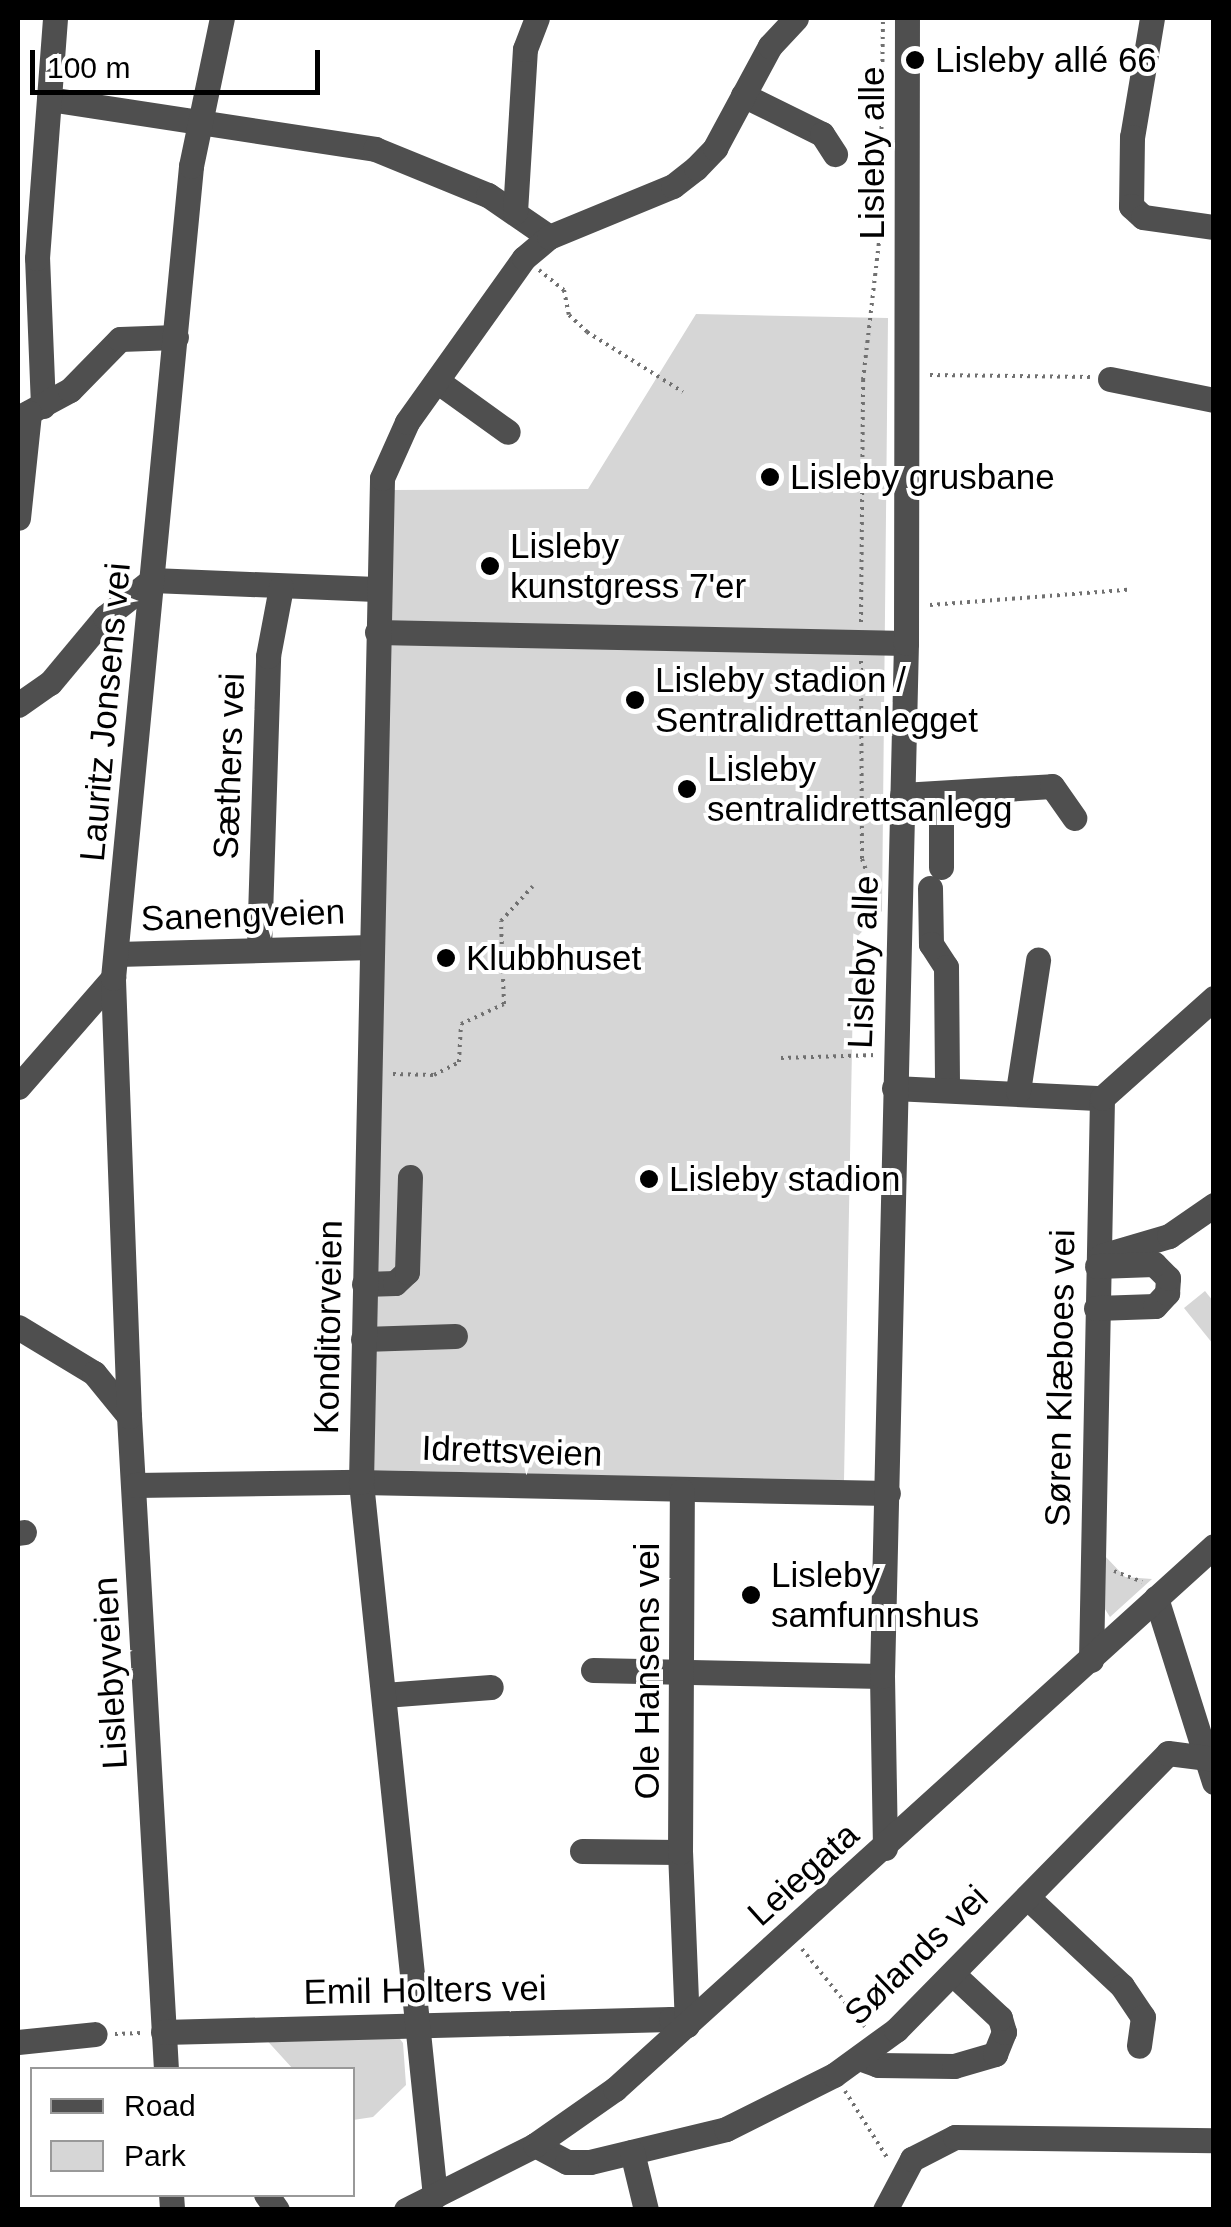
<!DOCTYPE html>
<html>
<head>
<meta charset="utf-8">
<style>
  body { margin:0 }
  #map { position:relative; width:1231px; height:2227px; overflow:hidden; background:#fff; font-family:Arial,sans-serif }
  div>[style] { position:absolute }
  .green>* { inset:0; background:#d6d6d6 }
  .path>* { height:4px; margin-top:-2px; transform-origin:0; background:repeating-linear-gradient(90deg,#717171 0 2.5px,transparent 0 7.5px) }
  .minor>* { height:25px; margin:-12.5px; padding:0 12.5px; transform-origin:12.5px; border-radius:12.5px; background:#4f4f4f }
  .rail>* { height:10px; margin-top:-5px; transform-origin:0; background:repeating-linear-gradient(90deg,#fff 0 19px,#000 0 38px); box-sizing:border-box; border-block:2px solid #000 }
  .dots>* { width:28px; height:28px; translate:-50% -50%; box-sizing:border-box; border:5px solid #fff; border-radius:50% }
  span { translate:-50% -50%; white-space:nowrap; text-align:center; line-height:1.15; -webkit-text-stroke:8px #fff; paint-order:stroke }
  .poi-label { font-size:35px; color:#000 }
  .left { translate:0 -50%; text-align:left }
  .street-label { font-size:35px; color:#000 }
  .frame { position:absolute; inset:0; border:20px solid #000; pointer-events:none }
  .legend { position:absolute; left:30px; top:2067px; width:325px; height:130px; box-sizing:border-box; background:#fff; border:2px solid #999; margin:0; padding:12px 18px; list-style:none; font-size:30px; color:#000 }
  .legend li { display:flex; align-items:center; gap:20px; height:50px }
  .legend b { width:50px; border:2px solid #999 }
  .scale { position:absolute; left:30px; top:50px; width:290px; height:45px; box-sizing:border-box; border:5px solid #000; border-top:0; padding-left:12px; font-size:30px; line-height:35px; white-space:nowrap; color:#000; -webkit-text-stroke:8px #fff; paint-order:stroke }
</style>
</head>
<body>
<div id="map">
  <div class="green">
    <div style="clip-path:polygon(696px 314px,888px 318px,882px 911px,854px 940px,844px 1481px,373px 1470px,391px 490px,588px 489px)"></div>
    <div style="clip-path:polygon(1205px 1291px,1213px 1301px,1213px 1344px,1184px 1308px)"></div>
    <div style="clip-path:polygon(1104px 1555px,1125px 1577px,1152px 1579px,1110px 1617px,1101px 1603px)"></div>
    <div style="clip-path:polygon(394px 2031px,403px 2043px,406px 2085px,373px 2117px,353px 2120px,352px 2070px,293px 2069px,262px 2035px)"></div>
  </div>
  <div class="path">
    <div style="left:539px;top:270px;width:32px;rotate:39deg"></div>
    <div style="left:564px;top:290px;width:25px;rotate:79deg"></div>
    <div style="left:569px;top:315px;width:25px;rotate:43deg"></div>
    <div style="left:587px;top:332px;width:113px;rotate:32deg"></div>
    <div style="left:930px;top:375px;width:160px;rotate:0.7deg"></div>
    <div style="left:930px;top:605px;width:198px;rotate:-4.4deg"></div>
    <div style="left:861px;top:622px;width:242px;rotate:-89.5deg"></div>
    <div style="left:863px;top:380px;width:147px;rotate:-83.4deg"></div>
    <div style="left:880px;top:234px;width:216px;rotate:-89.2deg"></div>
    <div style="left:861px;top:661px;width:198px;rotate:89.7deg"></div>
    <div style="left:862px;top:859px;width:48px;rotate:70.4deg"></div>
    <div style="left:781px;top:1058px;width:95px;rotate:-1.8deg"></div>
    <div style="left:393px;top:1074px;width:41px;rotate:1.4deg"></div>
    <div style="left:434px;top:1075px;width:28px;rotate:-27deg"></div>
    <div style="left:459px;top:1062px;width:38px;rotate:-87deg"></div>
    <div style="left:461px;top:1024px;width:47px;rotate:-24.9deg"></div>
    <div style="left:504px;top:1004px;width:83px;rotate:-92.1deg"></div>
    <div style="left:501px;top:921px;width:47px;rotate:-47.6deg"></div>
    <div style="left:1114px;top:1571px;width:30px;rotate:21deg"></div>
    <div style="left:802px;top:1949px;width:100px;rotate:51.1deg"></div>
    <div style="left:115px;top:2034px;width:26px;rotate:-2deg"></div>
    <div style="left:845px;top:2091px;width:80px;rotate:57.7deg"></div>
  </div>
  <div class="minor">
    <div style="left:1152px;top:18px;width:121px;rotate:99.5deg"></div>
    <div style="left:1132px;top:137px;width:69px;rotate:90.8deg"></div>
    <div style="left:1131px;top:206px;width:16px;rotate:43deg"></div>
    <div style="left:1143px;top:217px;width:72px;rotate:8deg"></div>
    <div style="left:743px;top:95px;width:88px;rotate:26.3deg"></div>
    <div style="left:822px;top:134px;width:24px;rotate:57deg"></div>
    <div style="left:49px;top:99px;width:330px;rotate:8.7deg"></div>
    <div style="left:375px;top:149px;width:122px;rotate:22.2deg"></div>
    <div style="left:488px;top:195px;width:74px;rotate:34.5deg"></div>
    <div style="left:515px;top:212px;width:163px;rotate:-86.5deg"></div>
    <div style="left:525px;top:49px;width:33px;rotate:-69deg"></div>
    <div style="left:1110px;top:379px;width:106px;rotate:11.4deg"></div>
    <div style="left:437px;top:381px;width:87px;rotate:35.7deg"></div>
    <div style="left:43px;top:406px;width:148px;rotate:-92.3deg"></div>
    <div style="left:37px;top:258px;width:241px;rotate:-85.7deg"></div>
    <div style="left:18px;top:418px;width:59px;rotate:-28.3deg"></div>
    <div style="left:70px;top:390px;width:71px;rotate:-45.6deg"></div>
    <div style="left:120px;top:339px;width:56px;rotate:-2deg"></div>
    <div style="left:18px;top:518px;width:106px;rotate:-84deg"></div>
    <div style="left:377px;top:632px;width:529px;rotate:1.19deg"></div>
    <div style="left:18px;top:705px;width:39px;rotate:-35deg"></div>
    <div style="left:50px;top:683px;width:86px;rotate:-50.2deg"></div>
    <div style="left:105px;top:617px;width:60px;rotate:-38.2deg"></div>
    <div style="left:152px;top:580px;width:224px;rotate:2.3deg"></div>
    <div style="left:941px;top:793px;width:74px;rotate:90deg"></div>
    <div style="left:902px;top:795px;width:150px;rotate:-3.4deg"></div>
    <div style="left:1052px;top:786px;width:39px;rotate:55deg"></div>
    <div style="left:930px;top:888px;width:56px;rotate:89deg"></div>
    <div style="left:931px;top:944px;width:27px;rotate:57deg"></div>
    <div style="left:946px;top:967px;width:120px;rotate:89.5deg"></div>
    <div style="left:259px;top:948px;width:292px;rotate:-88.2deg"></div>
    <div style="left:268px;top:656px;width:70px;rotate:-79.3deg"></div>
    <div style="left:117px;top:954px;width:254px;rotate:-1.6deg"></div>
    <div style="left:18px;top:1087px;width:145px;rotate:-48.9deg"></div>
    <div style="left:894px;top:1088px;width:208px;rotate:2.8deg"></div>
    <div style="left:1102px;top:1098px;width:562px;rotate:91.12deg"></div>
    <div style="left:1018px;top:1091px;width:133px;rotate:-81.3deg"></div>
    <div style="left:1102px;top:1098px;width:150px;rotate:-41.8deg"></div>
    <div style="left:1101px;top:1256px;width:71px;rotate:-16.4deg"></div>
    <div style="left:1169px;top:1236px;width:55px;rotate:-34.6deg"></div>
    <div style="left:364px;top:1284px;width:31px;rotate:-2deg"></div>
    <div style="left:395px;top:1283px;width:16px;rotate:-43deg"></div>
    <div style="left:407px;top:1272px;width:95px;rotate:-88.2deg"></div>
    <div style="left:1096px;top:1308px;width:59px;rotate:-1.9deg"></div>
    <div style="left:1155px;top:1306px;width:18px;rotate:-47deg"></div>
    <div style="left:1167px;top:1293px;width:15px;rotate:-86deg"></div>
    <div style="left:1168px;top:1278px;width:20px;rotate:-135deg"></div>
    <div style="left:1154px;top:1264px;width:57px;rotate:178deg"></div>
    <div style="left:18px;top:1327px;width:89px;rotate:31.2deg"></div>
    <div style="left:94px;top:1373px;width:55px;rotate:50.9deg"></div>
    <div style="left:129px;top:1416px;width:655px;rotate:86.76deg"></div>
    <div style="left:363px;top:1339px;width:92px;rotate:-1.9deg"></div>
    <div style="left:129px;top:1416px;width:438px;rotate:-92.1deg"></div>
    <div style="left:113px;top:978px;width:816px;rotate:-84.51deg"></div>
    <div style="left:191px;top:166px;width:151px;rotate:-78.2deg"></div>
    <div style="left:135px;top:1485px;width:226px;rotate:-0.8deg"></div>
    <div style="left:361px;top:1482px;width:527px;rotate:1.2deg"></div>
    <div style="left:18px;top:1533px;width:6px;rotate:-9deg"></div>
    <div style="left:1156px;top:1598px;width:193px;rotate:72.5deg"></div>
    <div style="left:593px;top:1670px;width:289px;rotate:1.2deg"></div>
    <div style="left:384px;top:1695px;width:107px;rotate:-4.3deg"></div>
    <div style="left:885px;top:1848px;width:172px;rotate:-91deg"></div>
    <div style="left:882px;top:1676px;width:1033px;rotate:-88.67deg"></div>
    <div style="left:906px;top:643px;width:625px;rotate:-89.91deg"></div>
    <div style="left:582px;top:1851px;width:98px;rotate:0.6deg"></div>
    <div style="left:1027px;top:1897px;width:130px;rotate:43.1deg"></div>
    <div style="left:1122px;top:1986px;width:37px;rotate:56deg"></div>
    <div style="left:1143px;top:2017px;width:29px;rotate:98deg"></div>
    <div style="left:163px;top:2032px;width:508px;rotate:-1.47deg"></div>
    <div style="left:671px;top:2019px;width:17px;rotate:21deg"></div>
    <div style="left:687px;top:2025px;width:173px;rotate:-92.3deg"></div>
    <div style="left:680px;top:1852px;width:361px;rotate:-89.7deg"></div>
    <div style="left:18px;top:2042px;width:77px;rotate:-5.9deg"></div>
    <div style="left:859px;top:2058px;width:20px;rotate:20deg"></div>
    <div style="left:878px;top:2065px;width:76px;rotate:0.8deg"></div>
    <div style="left:954px;top:2066px;width:43px;rotate:-16.3deg"></div>
    <div style="left:995px;top:2054px;width:24px;rotate:-68deg"></div>
    <div style="left:1004px;top:2032px;width:15px;rotate:-106deg"></div>
    <div style="left:1000px;top:2018px;width:64px;rotate:-136.9deg"></div>
    <div style="left:535px;top:2145px;width:36px;rotate:28deg"></div>
    <div style="left:567px;top:2162px;width:23px"></div>
    <div style="left:590px;top:2162px;width:140px;rotate:-13.6deg"></div>
    <div style="left:726px;top:2129px;width:121px;rotate:-26.6deg"></div>
    <div style="left:834px;top:2075px;width:77px;rotate:-36deg"></div>
    <div style="left:896px;top:2030px;width:388px;rotate:-45.5deg"></div>
    <div style="left:1168px;top:1753px;width:46px;rotate:7.4deg"></div>
    <div style="left:632px;top:2152px;width:60px;rotate:76.4deg"></div>
    <div style="left:171px;top:2194px;width:16px;rotate:86deg"></div>
    <div style="left:266px;top:2194px;width:19px;rotate:55deg"></div>
    <div style="left:435px;top:2196px;width:718px;rotate:-95.92deg"></div>
    <div style="left:361px;top:1482px;width:1004px;rotate:-88.8deg"></div>
    <div style="left:382px;top:478px;width:61px;rotate:-65.9deg"></div>
    <div style="left:407px;top:422px;width:201px;rotate:-54.5deg"></div>
    <div style="left:524px;top:258px;width:33px;rotate:-40deg"></div>
    <div style="left:549px;top:237px;width:134px;rotate:-22.4deg"></div>
    <div style="left:673px;top:186px;width:29px;rotate:-38deg"></div>
    <div style="left:696px;top:168px;width:28px;rotate:-46deg"></div>
    <div style="left:715px;top:148px;width:116px;rotate:-61.7deg"></div>
    <div style="left:770px;top:46px;width:38px;rotate:-47deg"></div>
    <div style="left:406px;top:2210px;width:144px;rotate:-26.7deg"></div>
    <div style="left:535px;top:2145px;width:98px;rotate:-35deg"></div>
    <div style="left:615px;top:2089px;width:808px;rotate:-42.19deg"></div>
    <div style="left:885px;top:2210px;width:58px;rotate:-62.1deg"></div>
    <div style="left:912px;top:2159px;width:48px;rotate:-27.1deg"></div>
    <div style="left:955px;top:2137px;width:259px;rotate:0.7deg"></div>
  </div>
  <div class="rail">
    <div style="left:18px;top:2208px;width:2px;rotate:90deg"></div>
  </div>
  <div class="dots">
    <div style="left:915px;top:60px;background:#000"></div>
    <div style="left:770px;top:477px;background:#000"></div>
    <div style="left:490px;top:566px;background:#000"></div>
    <div style="left:635px;top:700px;background:#000"></div>
    <div style="left:687px;top:789px;background:#000"></div>
    <div style="left:446px;top:958px;background:#000"></div>
    <div style="left:649px;top:1179px;background:#000"></div>
    <div style="left:751px;top:1595px;background:#000"></div>
  </div>
  <div class="poi-label">
    <span class="left" style="left:935px;top:60px">Lisleby allé 66</span>
    <span class="left" style="left:790px;top:477px">Lisleby grusbane</span>
    <span class="left" style="left:510px;top:566px">Lisleby<br>kunstgress 7'er</span>
    <span class="left" style="left:655px;top:700px">Lisleby stadion /<br>Sentralidrettanlegget</span>
    <span class="left" style="left:707px;top:789px">Lisleby<br>sentralidrettsanlegg</span>
    <span class="left" style="left:466px;top:958px">Klubbhuset</span>
    <span class="left" style="left:669px;top:1179px">Lisleby stadion</span>
    <span class="left" style="left:771px;top:1595px">Lisleby<br>samfunnshus</span>
  </div>
  <div class="street-label">
    <span style="left:872px;top:153px;rotate:-90deg">Lisleby alle</span>
    <span style="left:105px;top:712px;rotate:-85deg">Lauritz Jonsens vei</span>
    <span style="left:229px;top:766px;rotate:-88deg">Sæthers vei</span>
    <span style="left:243px;top:915px;rotate:-2deg">Sanengveien</span>
    <span style="left:863px;top:962px;rotate:-88deg">Lisleby alle</span>
    <span style="left:328px;top:1327px;rotate:-89deg">Konditorveien</span>
    <span style="left:1060px;top:1378px;rotate:-89deg">Søren Klæboes vei</span>
    <span style="left:512px;top:1451px;rotate:2deg">Idrettsveien</span>
    <span style="left:647px;top:1671px;rotate:-90deg">Ole Hansens vei</span>
    <span style="left:110px;top:1673px;rotate:-93deg">Lislebyveien</span>
    <span style="left:803px;top:1874px;rotate:-42deg">Leiegata</span>
    <span style="left:916px;top:1955px;rotate:-44deg">Sølands vei</span>
    <span style="left:425px;top:1990px;rotate:-1deg">Emil Holters vei</span>
  </div>
  <div class="frame"></div>
  <ul class="legend">
  <li><b style="height:12px;background:#4f4f4f"></b>Road</li>
  <li><b style="height:28px;background:#d6d6d6"></b>Park</li>
  </ul>
  <div class="scale">100 m</div>
</div>
</body>
</html>
